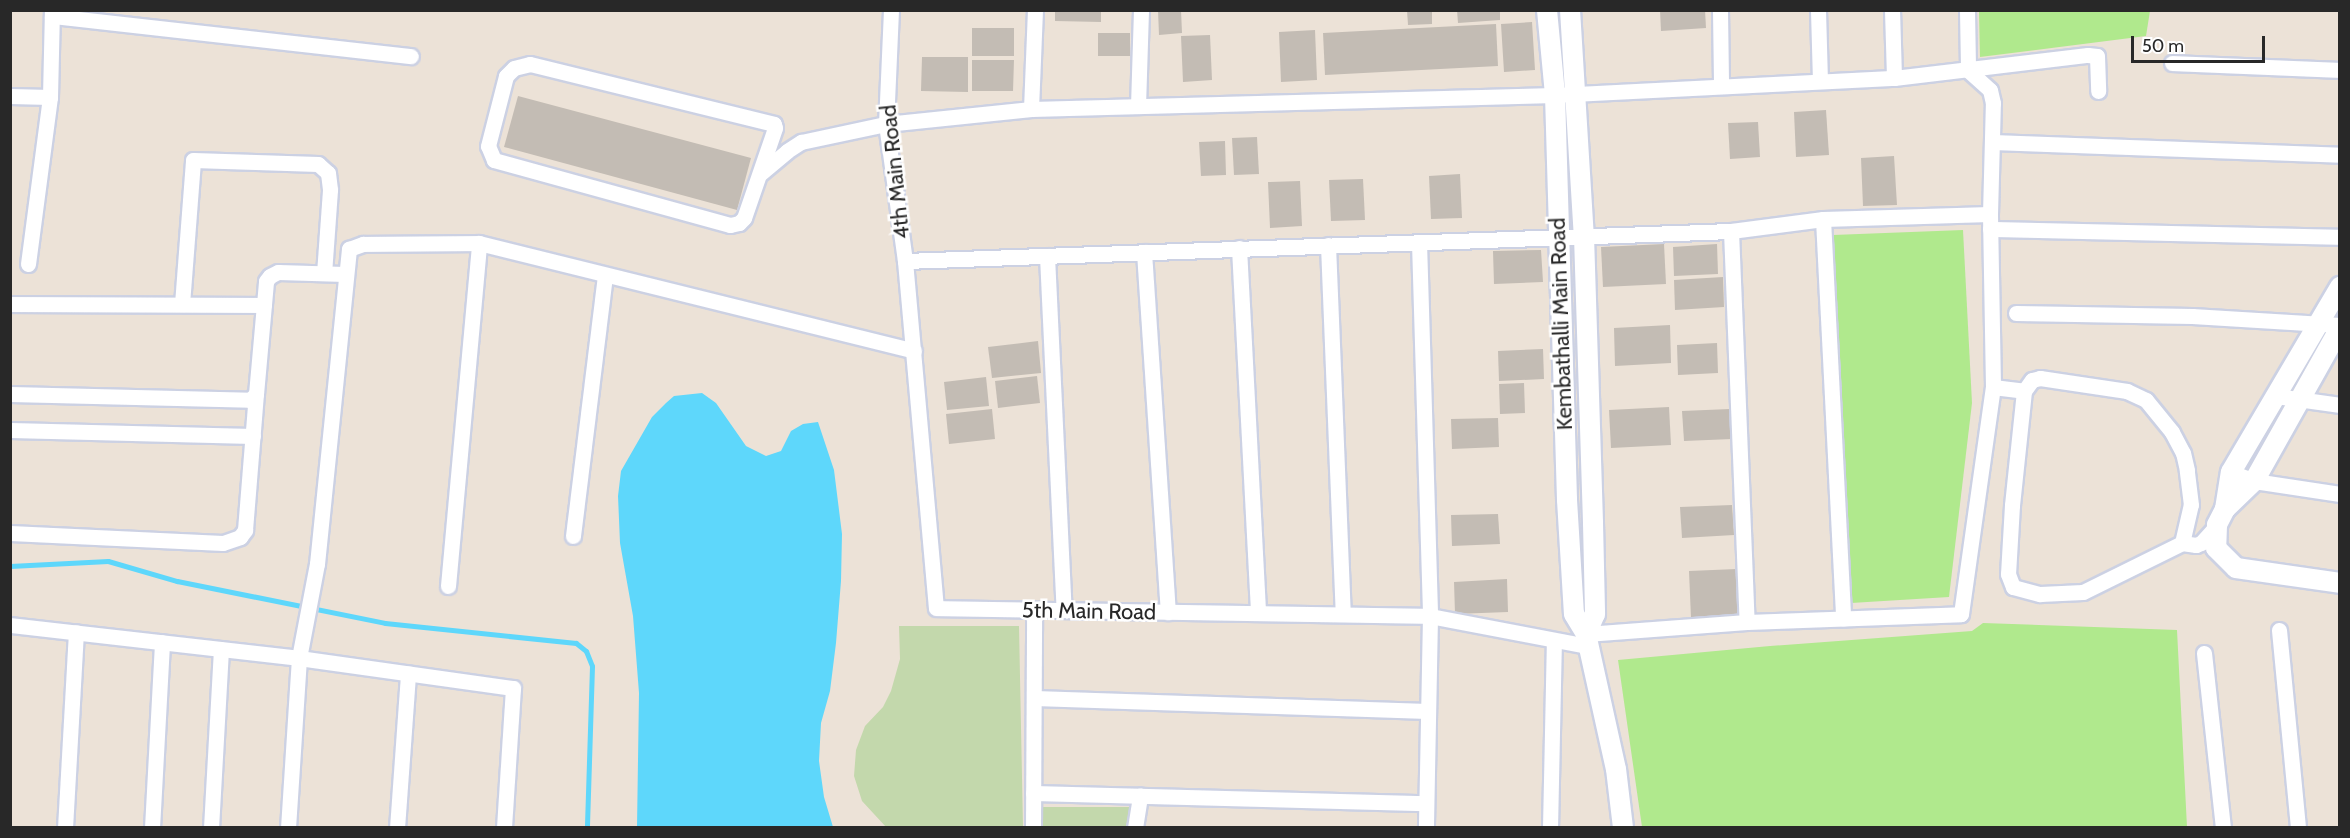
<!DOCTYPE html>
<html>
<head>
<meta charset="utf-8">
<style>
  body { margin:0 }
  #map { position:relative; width:2350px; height:838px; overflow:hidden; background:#ece2d7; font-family:Cabin,sans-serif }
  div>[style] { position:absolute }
  .green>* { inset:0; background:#b0e98d }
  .cemetery>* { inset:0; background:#c3d8ac }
  .water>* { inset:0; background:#5ed7fb }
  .stream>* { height:5px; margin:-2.5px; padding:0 2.5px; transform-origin:2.5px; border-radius:2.5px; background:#5ed7fb }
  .building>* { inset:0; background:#c3bcb4 }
  .roads { filter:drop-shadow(2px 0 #ccd1e3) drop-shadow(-2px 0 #ccd1e3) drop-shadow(0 2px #ccd1e3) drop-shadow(0 -2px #ccd1e3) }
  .minor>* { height:15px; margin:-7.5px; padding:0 7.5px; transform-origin:7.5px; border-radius:7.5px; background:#fff }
  .tertiary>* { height:20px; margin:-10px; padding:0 10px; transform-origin:10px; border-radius:10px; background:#fff }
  span { translate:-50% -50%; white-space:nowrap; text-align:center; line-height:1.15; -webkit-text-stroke:5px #fff; paint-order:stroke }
  .street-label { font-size:22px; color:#282828 }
  .frame { position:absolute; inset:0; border:12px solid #282828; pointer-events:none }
  .scale { position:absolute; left:2131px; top:36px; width:134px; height:27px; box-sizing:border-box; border:3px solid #282828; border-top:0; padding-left:8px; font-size:18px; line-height:21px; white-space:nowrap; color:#282828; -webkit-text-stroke:4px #fff; paint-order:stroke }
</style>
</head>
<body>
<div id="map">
  <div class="green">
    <div style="clip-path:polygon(1979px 11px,1979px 10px,2150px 11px,2146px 36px,1980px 57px)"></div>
    <div style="clip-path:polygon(1963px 230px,1972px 403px,1949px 597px,1851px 603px,1833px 235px)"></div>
    <div style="clip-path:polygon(1983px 623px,2177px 630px,2187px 827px,1642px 827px,1618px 660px,1770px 646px,1972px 631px)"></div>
  </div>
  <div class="cemetery">
    <div style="clip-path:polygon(899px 626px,1019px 626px,1023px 827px,886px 827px,862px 801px,854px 776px,856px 750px,865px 726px,883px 707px,891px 691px,900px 659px)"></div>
    <div style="clip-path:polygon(1043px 807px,1135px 807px,1131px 827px,1043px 828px)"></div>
  </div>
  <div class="water">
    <div style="clip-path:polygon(702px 393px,716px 403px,746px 446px,766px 456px,781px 451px,791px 431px,803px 424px,818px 422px,834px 470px,842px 534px,841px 581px,836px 643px,830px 691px,821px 723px,819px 761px,824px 797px,833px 827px,637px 827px,639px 693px,633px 616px,620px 543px,618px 496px,621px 471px,652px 417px,666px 403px,674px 396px)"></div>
  </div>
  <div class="stream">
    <div style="left:10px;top:566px;width:98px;rotate:-2.9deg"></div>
    <div style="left:108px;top:561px;width:72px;rotate:16.2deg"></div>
    <div style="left:177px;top:581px;width:212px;rotate:11.4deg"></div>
    <div style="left:385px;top:623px;width:192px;rotate:6deg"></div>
    <div style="left:576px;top:643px;width:13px;rotate:39deg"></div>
    <div style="left:586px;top:651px;width:16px;rotate:68deg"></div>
    <div style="left:592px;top:666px;width:162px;rotate:91.8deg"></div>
  </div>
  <div class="building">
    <div style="clip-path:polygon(1055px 10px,1101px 10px,1101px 22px,1055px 21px)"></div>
    <div style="clip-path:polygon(1158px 10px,1181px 10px,1182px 33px,1159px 35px)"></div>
    <div style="clip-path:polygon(1407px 10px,1432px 10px,1432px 24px,1408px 25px)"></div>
    <div style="clip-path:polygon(1457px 10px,1500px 10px,1500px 20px,1458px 23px)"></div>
    <div style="clip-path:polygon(1660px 10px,1705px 10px,1706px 28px,1661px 31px)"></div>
    <div style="clip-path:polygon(1532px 22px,1535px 70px,1504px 72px,1501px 24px)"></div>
    <div style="clip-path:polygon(1496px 24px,1498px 66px,1325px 75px,1323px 33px)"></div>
    <div style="clip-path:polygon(972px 28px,1014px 28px,1014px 56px,972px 56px)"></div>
    <div style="clip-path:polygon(1315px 30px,1317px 80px,1281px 82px,1279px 32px)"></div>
    <div style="clip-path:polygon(1098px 33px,1130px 33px,1130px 56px,1098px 56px)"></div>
    <div style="clip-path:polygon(1210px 35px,1212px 80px,1183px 82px,1181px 36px)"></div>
    <div style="clip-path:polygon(922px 57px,968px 57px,968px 92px,921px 91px)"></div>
    <div style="clip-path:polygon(972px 60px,1014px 60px,1013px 91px,972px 91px)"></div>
    <div style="clip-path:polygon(518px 96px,751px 158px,737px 210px,504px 147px)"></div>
    <div style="clip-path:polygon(1826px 110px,1829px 155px,1796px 157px,1794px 112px)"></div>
    <div style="clip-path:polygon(1758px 122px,1760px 157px,1730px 159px,1728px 123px)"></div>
    <div style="clip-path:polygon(1257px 137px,1259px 174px,1234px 175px,1232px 138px)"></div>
    <div style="clip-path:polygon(1225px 141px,1226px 175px,1201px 176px,1199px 142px)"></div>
    <div style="clip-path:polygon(1894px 156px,1897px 205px,1863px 206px,1861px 158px)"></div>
    <div style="clip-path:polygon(1460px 174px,1462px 218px,1431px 219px,1429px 176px)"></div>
    <div style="clip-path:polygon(1363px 179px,1365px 220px,1331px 221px,1329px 180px)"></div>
    <div style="clip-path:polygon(1300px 181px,1302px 226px,1270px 228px,1268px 182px)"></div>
    <div style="clip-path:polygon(1664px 244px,1666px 284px,1603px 287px,1601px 247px)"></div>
    <div style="clip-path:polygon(1717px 244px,1718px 274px,1674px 276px,1673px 247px)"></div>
    <div style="clip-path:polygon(1541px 250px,1543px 282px,1494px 284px,1493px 251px)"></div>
    <div style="clip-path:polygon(1723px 277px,1724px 307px,1675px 310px,1674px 280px)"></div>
    <div style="clip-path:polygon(1670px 325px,1671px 363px,1615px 366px,1614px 328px)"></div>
    <div style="clip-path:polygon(1038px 341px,1041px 373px,992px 378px,988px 347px)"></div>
    <div style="clip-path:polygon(1717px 343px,1718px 373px,1678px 375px,1677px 345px)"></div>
    <div style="clip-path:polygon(1543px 349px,1544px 379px,1499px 381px,1498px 351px)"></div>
    <div style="clip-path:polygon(1037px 376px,1040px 403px,998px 408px,995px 381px)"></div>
    <div style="clip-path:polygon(986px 377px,989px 406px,947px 410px,944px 382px)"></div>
    <div style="clip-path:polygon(1524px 383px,1525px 413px,1500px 414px,1499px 384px)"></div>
    <div style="clip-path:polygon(1669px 407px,1671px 445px,1611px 448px,1609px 410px)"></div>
    <div style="clip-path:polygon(992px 409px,995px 439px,949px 444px,946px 414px)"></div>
    <div style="clip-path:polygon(1730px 409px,1732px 439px,1684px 441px,1682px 411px)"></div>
    <div style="clip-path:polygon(1498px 418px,1499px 447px,1452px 449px,1451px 419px)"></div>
    <div style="clip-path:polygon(1732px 505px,1734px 535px,1682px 538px,1680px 507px)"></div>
    <div style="clip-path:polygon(1498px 514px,1500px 544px,1452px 546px,1451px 515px)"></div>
    <div style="clip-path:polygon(1737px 569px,1739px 615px,1691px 618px,1689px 571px)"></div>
    <div style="clip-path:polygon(1507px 579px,1508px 612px,1455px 614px,1454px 582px)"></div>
  </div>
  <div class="roads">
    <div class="minor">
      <div style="left:891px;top:10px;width:114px;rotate:92.5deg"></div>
      <div style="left:886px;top:124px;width:138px;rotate:82.1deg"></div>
      <div style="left:905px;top:261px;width:348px;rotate:84.9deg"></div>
      <div style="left:936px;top:608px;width:494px;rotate:0.9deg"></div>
      <div style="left:1430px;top:616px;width:160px;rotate:10.8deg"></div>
      <div style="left:1720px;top:10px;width:76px;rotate:89.2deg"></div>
      <div style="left:1818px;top:10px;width:71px;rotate:88.4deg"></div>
      <div style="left:1892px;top:10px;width:68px;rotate:88.3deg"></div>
      <div style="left:1967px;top:10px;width:60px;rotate:89deg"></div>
      <div style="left:52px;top:16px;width:361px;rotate:6.4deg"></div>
      <div style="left:2172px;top:63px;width:168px;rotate:2.4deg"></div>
      <div style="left:530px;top:64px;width:251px;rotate:13.8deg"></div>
      <div style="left:774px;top:124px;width:4px;rotate:76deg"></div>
      <div style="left:775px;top:128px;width:95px;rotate:109deg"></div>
      <div style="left:744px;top:218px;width:7px;rotate:135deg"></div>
      <div style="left:739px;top:223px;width:9px;rotate:167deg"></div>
      <div style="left:730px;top:225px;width:245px;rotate:-164.6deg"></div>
      <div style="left:494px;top:160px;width:15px;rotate:-113deg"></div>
      <div style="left:488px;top:146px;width:72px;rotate:-75.6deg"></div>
      <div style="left:506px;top:76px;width:11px;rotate:-45deg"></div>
      <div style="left:514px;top:68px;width:16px;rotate:-14deg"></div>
      <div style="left:10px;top:96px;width:40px;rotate:1.4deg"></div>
      <div style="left:1138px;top:106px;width:96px;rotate:-88.2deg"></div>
      <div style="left:1031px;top:109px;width:99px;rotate:-87.7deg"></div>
      <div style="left:1993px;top:142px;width:347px;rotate:2.1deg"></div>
      <div style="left:761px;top:173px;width:34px;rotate:-40deg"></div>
      <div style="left:787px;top:151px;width:17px;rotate:-33deg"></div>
      <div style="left:801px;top:142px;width:87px;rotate:-12deg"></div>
      <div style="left:886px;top:124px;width:146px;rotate:-5.9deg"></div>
      <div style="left:1031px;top:109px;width:524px;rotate:-1.53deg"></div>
      <div style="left:1555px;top:95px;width:339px;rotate:-2.9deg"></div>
      <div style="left:1894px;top:78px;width:195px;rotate:-6.8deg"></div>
      <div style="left:2088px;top:55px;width:9px;rotate:6deg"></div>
      <div style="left:2097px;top:56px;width:35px;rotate:88deg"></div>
      <div style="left:1823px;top:219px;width:400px;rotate:87.1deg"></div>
      <div style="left:1990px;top:229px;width:350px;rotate:1.3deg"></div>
      <div style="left:1731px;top:231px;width:391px;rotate:87.7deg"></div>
      <div style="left:1419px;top:242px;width:374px;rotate:88.3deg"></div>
      <div style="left:1430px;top:616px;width:212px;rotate:91.1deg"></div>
      <div style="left:1328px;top:245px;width:369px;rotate:87.7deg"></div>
      <div style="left:1239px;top:248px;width:365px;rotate:87deg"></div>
      <div style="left:1144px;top:252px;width:361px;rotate:86.2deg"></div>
      <div style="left:1047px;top:256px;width:354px;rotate:87.3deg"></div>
      <div style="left:905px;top:261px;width:827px;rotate:-2.08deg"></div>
      <div style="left:1731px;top:231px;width:93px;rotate:-7.4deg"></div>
      <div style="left:1823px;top:219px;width:167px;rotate:-1.7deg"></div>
      <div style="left:28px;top:264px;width:168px;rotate:-82.5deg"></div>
      <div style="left:50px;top:97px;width:87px;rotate:-88.7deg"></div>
      <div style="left:10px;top:304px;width:254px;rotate:0.2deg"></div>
      <div style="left:182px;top:304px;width:144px;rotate:-85.6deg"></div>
      <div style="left:193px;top:160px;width:125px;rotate:1.8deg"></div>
      <div style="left:318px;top:164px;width:13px;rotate:42deg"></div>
      <div style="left:328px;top:173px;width:17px;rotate:83deg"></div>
      <div style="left:330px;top:190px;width:83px;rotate:94.1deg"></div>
      <div style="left:2016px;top:313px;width:176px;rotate:1deg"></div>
      <div style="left:2192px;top:316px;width:148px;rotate:3.5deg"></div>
      <div style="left:1993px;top:387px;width:31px;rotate:7deg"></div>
      <div style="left:10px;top:394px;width:240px;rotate:1.4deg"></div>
      <div style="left:250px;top:400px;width:8px;rotate:-45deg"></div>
      <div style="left:256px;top:394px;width:113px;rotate:-84.9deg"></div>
      <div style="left:266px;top:281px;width:6px;rotate:-51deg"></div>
      <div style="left:270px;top:276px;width:9px;rotate:-27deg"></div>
      <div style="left:278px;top:272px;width:67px;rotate:1.7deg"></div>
      <div style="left:2276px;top:396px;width:65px;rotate:8deg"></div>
      <div style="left:10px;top:430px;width:243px;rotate:1.4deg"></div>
      <div style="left:2231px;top:472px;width:25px;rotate:21deg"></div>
      <div style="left:2254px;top:481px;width:87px;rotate:8.6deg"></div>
      <div style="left:10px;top:533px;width:213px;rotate:2.7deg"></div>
      <div style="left:223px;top:543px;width:18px;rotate:-19deg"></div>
      <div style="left:240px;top:537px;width:9px;rotate:-54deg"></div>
      <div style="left:245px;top:530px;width:136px;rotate:-85.4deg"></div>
      <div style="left:573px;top:536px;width:263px;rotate:-83deg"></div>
      <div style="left:2182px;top:543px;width:39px;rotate:-77deg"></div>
      <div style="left:2191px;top:505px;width:35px;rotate:-97deg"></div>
      <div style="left:2187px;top:470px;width:17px;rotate:-103deg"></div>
      <div style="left:2183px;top:453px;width:24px;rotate:-118deg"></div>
      <div style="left:2172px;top:432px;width:41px;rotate:-129.1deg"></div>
      <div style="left:2146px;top:400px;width:21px;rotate:-155deg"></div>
      <div style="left:2127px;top:391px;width:88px;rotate:-171.5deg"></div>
      <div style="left:2040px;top:378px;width:8px;rotate:166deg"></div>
      <div style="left:2032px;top:380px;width:14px;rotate:126deg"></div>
      <div style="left:2024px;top:391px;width:115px;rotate:96deg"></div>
      <div style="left:2012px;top:505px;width:69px;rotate:93.3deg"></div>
      <div style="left:2008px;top:574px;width:14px;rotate:69deg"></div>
      <div style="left:2013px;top:587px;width:28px;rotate:15deg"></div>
      <div style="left:2040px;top:594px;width:43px;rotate:-2.7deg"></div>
      <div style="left:2083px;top:592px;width:110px;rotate:-26.3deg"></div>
      <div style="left:2182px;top:543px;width:14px;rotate:8deg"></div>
      <div style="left:2196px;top:545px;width:5px;rotate:-22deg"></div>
      <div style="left:2201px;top:543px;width:24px;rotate:-48deg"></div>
      <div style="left:448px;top:586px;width:344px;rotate:-84.8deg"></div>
      <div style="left:10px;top:625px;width:291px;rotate:6.5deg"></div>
      <div style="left:299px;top:658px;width:216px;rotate:8deg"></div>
      <div style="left:513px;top:688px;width:140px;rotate:93.7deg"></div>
      <div style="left:2279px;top:630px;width:199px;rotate:84.5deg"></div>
      <div style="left:1586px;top:634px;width:161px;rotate:-4.3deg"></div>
      <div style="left:1747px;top:622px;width:214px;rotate:-2.1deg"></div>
      <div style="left:1961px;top:614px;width:229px;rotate:-82deg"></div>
      <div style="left:1993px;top:387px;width:173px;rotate:-91deg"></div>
      <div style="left:1990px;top:214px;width:111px;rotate:-88.5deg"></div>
      <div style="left:1993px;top:103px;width:13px;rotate:-103deg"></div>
      <div style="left:1990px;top:90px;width:30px;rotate:-138deg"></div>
      <div style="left:2204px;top:653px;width:176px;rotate:83.8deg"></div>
      <div style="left:1034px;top:698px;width:394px;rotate:1.9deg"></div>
      <div style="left:1033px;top:793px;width:393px;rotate:1.5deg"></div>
      <div style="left:65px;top:828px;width:196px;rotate:-86.8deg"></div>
      <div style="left:152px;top:828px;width:186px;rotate:-86.9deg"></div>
      <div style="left:211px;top:828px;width:179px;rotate:-86.8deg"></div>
      <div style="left:288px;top:828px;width:170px;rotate:-86.3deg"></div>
      <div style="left:299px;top:658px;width:96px;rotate:-79.2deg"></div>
      <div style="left:317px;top:564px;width:317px;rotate:-84.2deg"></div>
      <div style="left:349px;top:249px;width:15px;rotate:-20deg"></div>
      <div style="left:363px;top:244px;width:116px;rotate:-0.5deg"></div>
      <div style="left:479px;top:243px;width:448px;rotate:13.9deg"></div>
      <div style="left:397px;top:828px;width:155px;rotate:-85.9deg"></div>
      <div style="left:1033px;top:828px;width:218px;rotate:-89.7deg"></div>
      <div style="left:1135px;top:828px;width:33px;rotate:-81deg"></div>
      <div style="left:1550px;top:828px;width:187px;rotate:-88.8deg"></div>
    </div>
    <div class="tertiary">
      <div style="left:1547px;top:10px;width:85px;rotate:84.6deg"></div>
      <div style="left:1555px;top:95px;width:405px;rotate:88.3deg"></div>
      <div style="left:1567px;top:500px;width:114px;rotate:86.5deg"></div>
      <div style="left:1574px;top:614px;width:23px;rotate:59deg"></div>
      <div style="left:1586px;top:634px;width:138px;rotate:77.5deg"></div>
      <div style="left:1616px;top:769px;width:59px;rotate:83.2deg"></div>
      <div style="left:1570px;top:10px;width:226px;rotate:86.5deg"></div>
      <div style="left:1584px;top:236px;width:287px;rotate:88.2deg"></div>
      <div style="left:1593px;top:523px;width:91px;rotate:88.7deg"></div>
      <div style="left:1595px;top:614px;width:22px;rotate:114deg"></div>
      <div style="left:2340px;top:328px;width:176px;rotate:119.3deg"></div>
      <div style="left:2254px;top:481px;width:40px;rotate:136deg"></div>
      <div style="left:2225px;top:509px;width:18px;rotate:117deg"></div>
      <div style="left:2217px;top:525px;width:23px;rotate:92deg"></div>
      <div style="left:2216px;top:548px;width:28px;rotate:45deg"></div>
      <div style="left:2236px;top:568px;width:105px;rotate:8.2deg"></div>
      <div style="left:2225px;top:509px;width:37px;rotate:-81deg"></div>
      <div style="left:2231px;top:472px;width:215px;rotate:-59.5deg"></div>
    </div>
  </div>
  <div class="street-label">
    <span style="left:895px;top:172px;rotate:-96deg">4th Main Road</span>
    <span style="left:1561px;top:324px;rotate:-92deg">Kembathalli Main Road</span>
    <span style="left:1089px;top:611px;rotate:1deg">5th Main Road</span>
  </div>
  <div class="frame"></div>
  <div class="scale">50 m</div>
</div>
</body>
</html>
